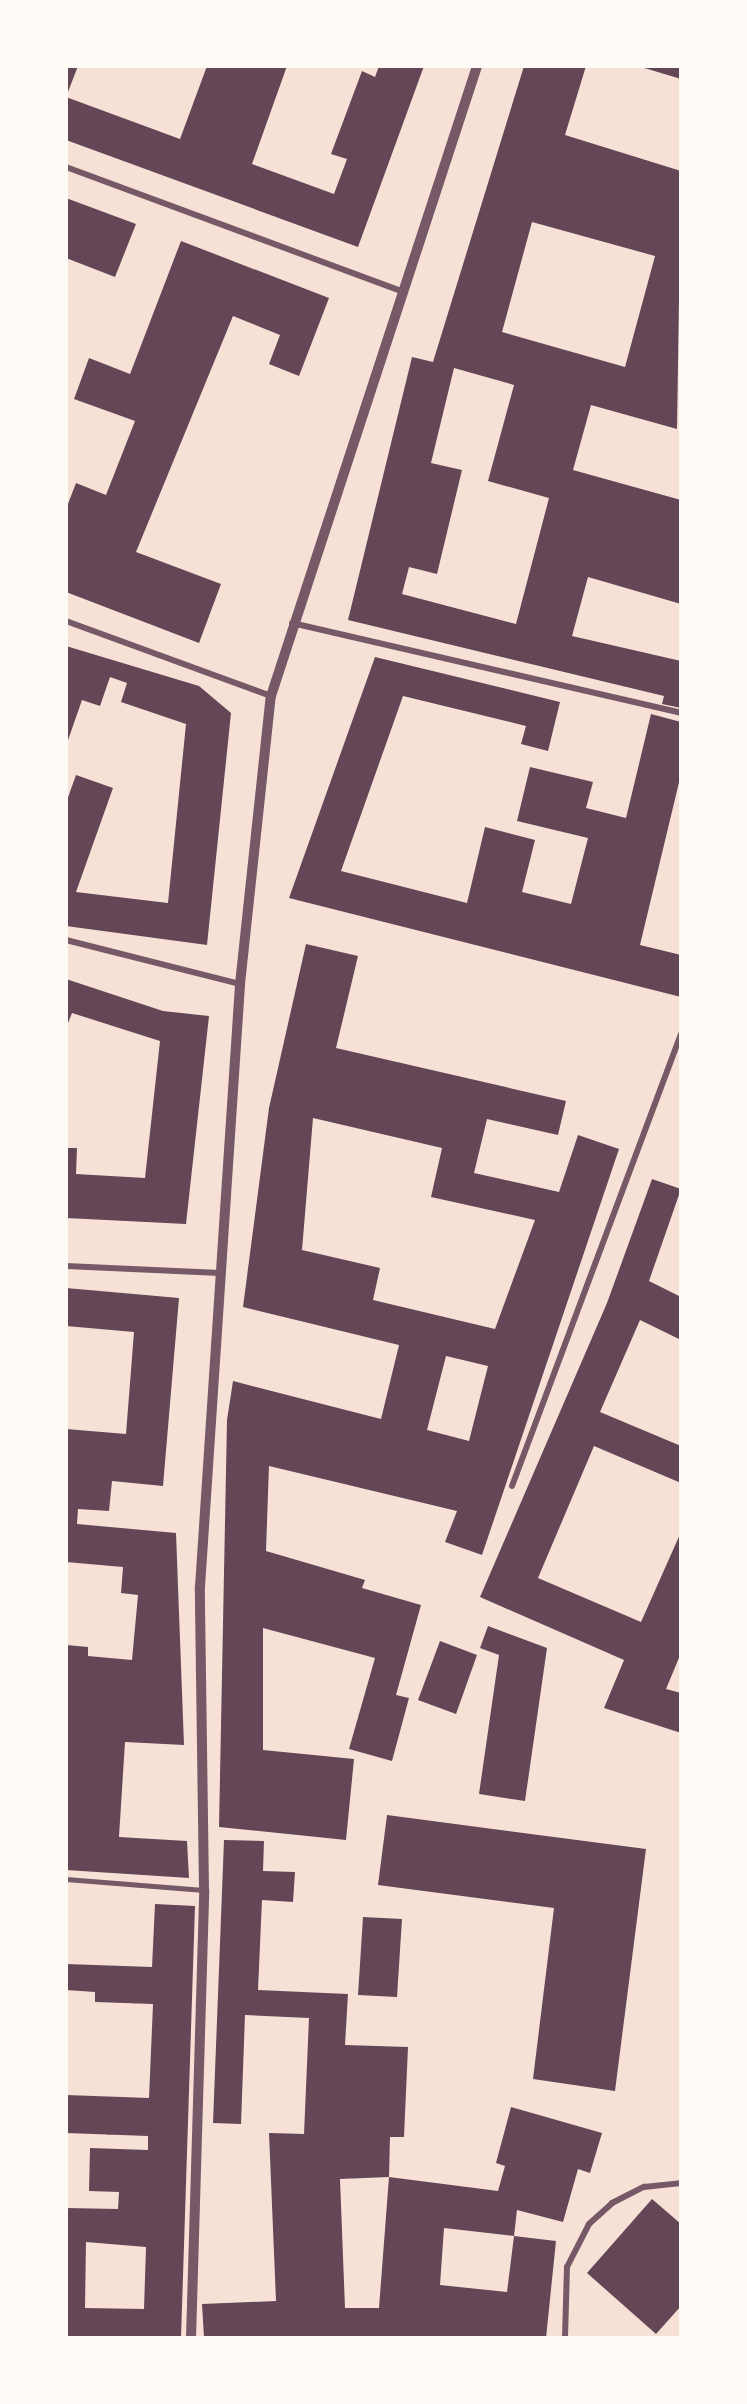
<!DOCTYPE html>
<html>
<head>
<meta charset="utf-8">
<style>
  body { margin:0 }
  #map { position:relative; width:747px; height:2404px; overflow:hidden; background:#f7e1d7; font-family:"PT Sans",sans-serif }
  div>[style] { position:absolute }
  .building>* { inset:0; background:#644757 }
  .service>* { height:4.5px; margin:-2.25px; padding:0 2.25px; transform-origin:2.25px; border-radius:2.25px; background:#755966 }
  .minor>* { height:6px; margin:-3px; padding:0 3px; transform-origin:3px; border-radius:3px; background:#755966 }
  .tertiary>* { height:10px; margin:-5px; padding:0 5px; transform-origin:5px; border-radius:5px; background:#755966 }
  span { translate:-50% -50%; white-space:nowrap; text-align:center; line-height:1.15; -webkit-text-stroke:6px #fffaf5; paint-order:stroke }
  .frame { position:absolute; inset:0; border:68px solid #fffaf5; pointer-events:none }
</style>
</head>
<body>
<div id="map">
  <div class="building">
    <div style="clip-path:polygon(66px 66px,78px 66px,66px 97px,180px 139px,207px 66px,287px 66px,252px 164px,334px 194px,347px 159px,331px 154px,362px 71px,375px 77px,379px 66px,424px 66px,358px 247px,66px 140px)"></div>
    <div style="clip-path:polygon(evenodd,524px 66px,586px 66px,565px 135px,681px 171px,677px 429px,591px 405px,573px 470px,681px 500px,681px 604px,588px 577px,572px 636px,681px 661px,681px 708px,662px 704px,664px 696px,348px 620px,412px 357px,433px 362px,524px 66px,532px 222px,655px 256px,625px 367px,502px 332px,532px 222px,524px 66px,454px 368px,514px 385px,488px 481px,549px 498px,516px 624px,402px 594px,409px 567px,437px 574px,462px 470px,431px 463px,454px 368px)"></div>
    <div style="clip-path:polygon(641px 66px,681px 66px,681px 79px,641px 67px)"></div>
    <div style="clip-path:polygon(66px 198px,136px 224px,115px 277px,66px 258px)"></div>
    <div style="clip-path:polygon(181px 241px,329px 298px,299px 376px,269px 364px,280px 335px,233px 316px,136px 552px,221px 584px,199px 643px,66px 592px,66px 509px,76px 483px,106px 495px,135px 421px,74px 399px,89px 358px,130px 374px)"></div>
    <div style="clip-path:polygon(66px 646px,199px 686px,231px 713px,207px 945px,66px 926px,66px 803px,76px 775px,113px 788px,76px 892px,168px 903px,186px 724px,121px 702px,127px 683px,110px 677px,100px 706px,82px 700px,66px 746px)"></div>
    <div style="clip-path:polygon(375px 657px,560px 702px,548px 751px,521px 744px,526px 726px,403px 696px,341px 871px,467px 903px,485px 827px,535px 840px,522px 892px,571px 904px,588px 838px,517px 821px,530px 767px,593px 782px,586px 808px,626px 818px,651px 714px,681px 722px,681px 774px,640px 945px,681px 955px,681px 997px,289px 898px)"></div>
    <div style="clip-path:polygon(evenodd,306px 944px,358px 956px,336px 1048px,566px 1101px,558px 1135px,487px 1119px,474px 1173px,559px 1192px,578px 1135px,619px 1149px,482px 1555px,445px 1542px,457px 1511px,269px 1466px,266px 1551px,365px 1580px,362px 1588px,421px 1605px,396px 1695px,409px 1698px,392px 1761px,349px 1749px,375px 1658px,263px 1628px,263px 1750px,354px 1759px,346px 1840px,219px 1827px,227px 1420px,233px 1381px,381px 1419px,399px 1345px,243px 1307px,269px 1108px,306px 944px,313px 1118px,442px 1148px,431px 1197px,535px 1220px,495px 1329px,373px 1300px,380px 1268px,302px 1250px,313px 1118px,306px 944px,446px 1356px,488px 1366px,469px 1441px,427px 1430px,446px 1356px)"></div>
    <div style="clip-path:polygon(66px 979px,163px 1011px,209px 1016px,186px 1224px,66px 1218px,66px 1148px,77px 1148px,76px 1174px,145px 1178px,160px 1041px,72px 1013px,66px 1028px)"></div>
    <div style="clip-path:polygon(652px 1179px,681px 1189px,649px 1281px,681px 1297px,681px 1340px,640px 1320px,600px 1412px,681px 1446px,681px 1483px,594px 1446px,538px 1578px,641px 1622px,681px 1532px,681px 1653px,666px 1689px,681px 1693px,681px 1733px,604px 1708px,624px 1660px,480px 1597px,607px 1303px)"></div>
    <div style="clip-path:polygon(66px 1288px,179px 1298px,163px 1486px,112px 1481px,109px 1511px,78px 1509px,77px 1524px,176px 1533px,184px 1745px,125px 1742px,119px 1837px,187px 1841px,189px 1878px,66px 1870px,66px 1645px,88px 1647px,88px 1656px,132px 1660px,138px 1595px,121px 1593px,123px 1567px,66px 1562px,66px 1429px,126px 1434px,134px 1332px,66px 1326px)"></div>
    <div style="clip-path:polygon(488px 1626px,547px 1648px,525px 1801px,479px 1794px,499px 1655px,480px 1648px)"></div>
    <div style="clip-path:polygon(440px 1641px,477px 1655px,456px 1714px,418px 1700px)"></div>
    <div style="clip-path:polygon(387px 1815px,646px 1849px,615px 2091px,533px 2079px,554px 1908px,378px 1885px)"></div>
    <div style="clip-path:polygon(224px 1840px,264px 1841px,263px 1871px,295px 1872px,293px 1902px,262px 1900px,258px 1990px,348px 1994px,345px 2045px,408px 2047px,404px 2137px,390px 2137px,389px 2177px,340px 2179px,345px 2308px,379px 2308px,389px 2177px,498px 2191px,505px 2166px,496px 2163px,511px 2107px,602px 2133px,590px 2173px,578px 2169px,563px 2222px,517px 2210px,514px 2236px,444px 2228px,440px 2285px,507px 2292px,514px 2236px,556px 2241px,546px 2338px,204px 2338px,202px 2304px,276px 2301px,269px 2133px,304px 2134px,309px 2018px,245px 2015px,241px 2124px,213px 2123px)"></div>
    <div style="clip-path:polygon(evenodd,155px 1904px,195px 1906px,181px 2338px,66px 2338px,66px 2208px,118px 2209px,119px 2192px,89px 2191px,90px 2148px,148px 2150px,148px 2136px,66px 2133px,66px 2095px,149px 2098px,153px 2004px,95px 2002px,95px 1992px,66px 1990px,66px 1964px,152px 1967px,155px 1904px,86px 2242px,146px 2247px,144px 2309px,85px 2308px,86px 2242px)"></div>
    <div style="clip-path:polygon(363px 1917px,402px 1919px,397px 1997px,358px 1995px)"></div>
    <div style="clip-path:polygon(652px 2199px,681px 2224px,681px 2306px,656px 2334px,587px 2273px)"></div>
  </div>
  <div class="service">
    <div style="left:66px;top:1879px;width:138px;rotate:4.6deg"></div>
  </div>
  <div class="minor">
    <div style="left:66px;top:167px;width:357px;rotate:20.3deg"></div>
    <div style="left:66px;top:621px;width:218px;rotate:20.1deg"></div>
    <div style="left:292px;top:623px;width:399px;rotate:13deg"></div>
    <div style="left:66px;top:940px;width:179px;rotate:14.2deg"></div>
    <div style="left:66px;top:1266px;width:154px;rotate:2.6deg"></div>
    <div style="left:512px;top:1486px;width:482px;rotate:-69.5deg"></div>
    <div style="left:565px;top:2338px;width:71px;rotate:-88.4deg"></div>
    <div style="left:567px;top:2267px;width:48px;rotate:-62.9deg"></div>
    <div style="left:589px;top:2224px;width:31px;rotate:-42deg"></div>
    <div style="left:612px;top:2203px;width:36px;rotate:-27deg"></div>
    <div style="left:644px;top:2187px;width:37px;rotate:-6deg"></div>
  </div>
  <div class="tertiary">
    <div style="left:191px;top:2338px;width:448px;rotate:-88.3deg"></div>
    <div style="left:204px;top:1890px;width:303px;rotate:-90.8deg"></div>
    <div style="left:200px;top:1587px;width:604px;rotate:-86.2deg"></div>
    <div style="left:240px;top:984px;width:290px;rotate:-83.9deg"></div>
    <div style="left:271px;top:696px;width:663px;rotate:-71.89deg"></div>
  </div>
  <div class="frame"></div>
</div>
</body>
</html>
